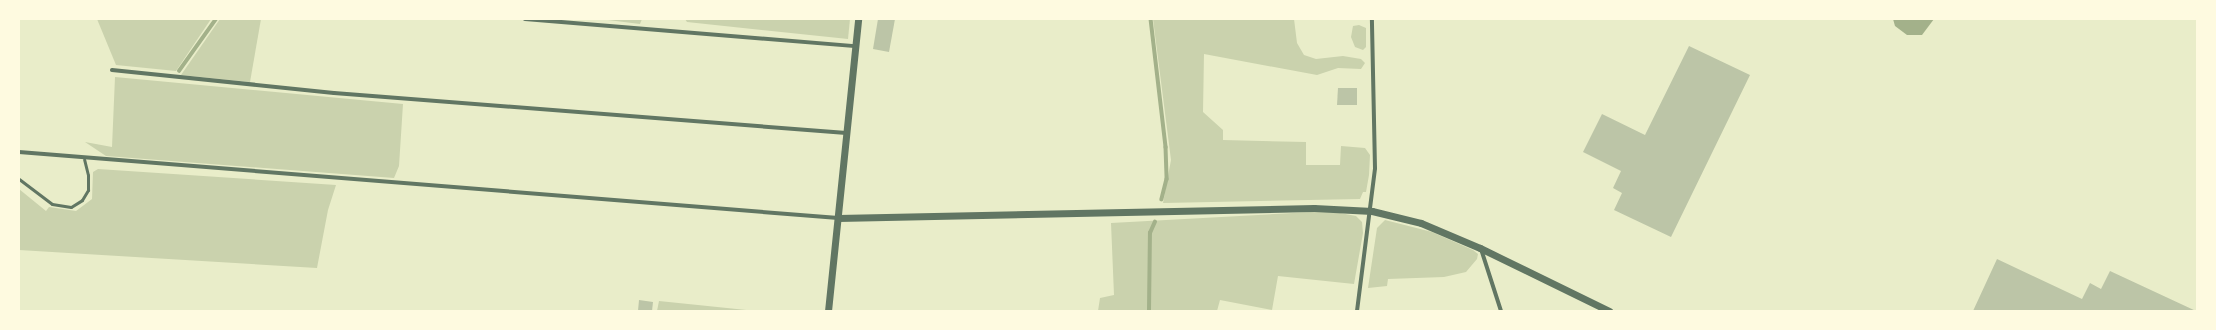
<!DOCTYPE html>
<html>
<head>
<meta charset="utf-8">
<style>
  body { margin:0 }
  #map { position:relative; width:2216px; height:330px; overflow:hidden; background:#e9edc9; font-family:Manrope,sans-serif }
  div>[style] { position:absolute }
  .green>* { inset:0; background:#cad2ad }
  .water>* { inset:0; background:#a3b18a }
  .stream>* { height:3.5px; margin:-1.75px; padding:0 1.75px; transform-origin:1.75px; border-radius:1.75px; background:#a3b18a }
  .building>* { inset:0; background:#bcc5a7 }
  .service>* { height:3px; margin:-1.5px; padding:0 1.5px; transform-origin:1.5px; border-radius:1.5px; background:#617663 }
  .minor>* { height:4px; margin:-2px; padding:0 2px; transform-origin:2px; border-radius:2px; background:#617663 }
  .tertiary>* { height:7px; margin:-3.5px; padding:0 3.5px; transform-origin:3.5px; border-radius:3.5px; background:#617663 }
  span { translate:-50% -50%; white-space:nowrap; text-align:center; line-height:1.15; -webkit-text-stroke:4px #fefae0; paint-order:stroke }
  .frame { position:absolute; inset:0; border:20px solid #fefae0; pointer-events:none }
</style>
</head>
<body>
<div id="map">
  <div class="green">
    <div style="clip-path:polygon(97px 19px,211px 19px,176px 71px,116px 65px)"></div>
    <div style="clip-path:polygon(220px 19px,261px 19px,250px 82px,181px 75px)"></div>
    <div style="clip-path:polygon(600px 19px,642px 19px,640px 24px)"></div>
    <div style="clip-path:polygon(685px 19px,850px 19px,848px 39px,687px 22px)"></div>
    <div style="clip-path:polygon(1153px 19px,1294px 19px,1297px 43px,1304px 55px,1316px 59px,1343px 56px,1361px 59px,1365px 63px,1361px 69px,1338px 68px,1317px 75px,1204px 54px,1203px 112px,1223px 130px,1223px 140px,1306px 142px,1306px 165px,1340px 165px,1341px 146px,1365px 148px,1370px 155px,1369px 175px,1366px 192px,1363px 192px,1360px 199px,1163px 203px,1171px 160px)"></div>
    <div style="clip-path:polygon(1359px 25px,1366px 28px,1366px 47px,1363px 50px,1355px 47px,1351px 37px,1353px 26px)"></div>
    <div style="clip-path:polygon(115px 77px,403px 104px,399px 166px,394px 178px,106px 156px,85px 142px,112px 147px)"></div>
    <div style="clip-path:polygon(98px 169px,336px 185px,328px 210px,317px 268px,19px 250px,19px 189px,46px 211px,49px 207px,76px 211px,92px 199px,93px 172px)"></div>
    <div style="clip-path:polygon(1329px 211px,1356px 216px,1362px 222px,1363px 233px,1354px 284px,1278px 276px,1272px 310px,1220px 300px,1217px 311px,1098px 311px,1100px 298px,1114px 295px,1111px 223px)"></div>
    <div style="clip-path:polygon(1385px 220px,1432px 232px,1473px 250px,1478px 254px,1477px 259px,1466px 272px,1444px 277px,1388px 279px,1387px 286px,1368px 288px,1377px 228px)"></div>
    <div style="clip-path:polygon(659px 301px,756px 311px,657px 311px)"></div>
  </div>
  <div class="water">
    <div style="clip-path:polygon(1893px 19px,1934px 19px,1922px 35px,1907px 35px,1895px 26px)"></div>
  </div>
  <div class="stream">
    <div style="left:1151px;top:19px;width:129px;rotate:83.3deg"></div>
    <div style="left:1166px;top:147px;width:32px;rotate:88deg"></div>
    <div style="left:1167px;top:179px;width:21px;rotate:104deg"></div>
    <div style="left:179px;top:71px;width:64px;rotate:-54.6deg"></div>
    <div style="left:1149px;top:311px;width:78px;rotate:-89.3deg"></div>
    <div style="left:1150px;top:233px;width:12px;rotate:-66deg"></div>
  </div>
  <div class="building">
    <div style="clip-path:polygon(878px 19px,895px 19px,889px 52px,873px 49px)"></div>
    <div style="clip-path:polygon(1689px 46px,1750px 75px,1671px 237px,1614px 210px,1622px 193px,1613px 188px,1621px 171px,1583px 152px,1602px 114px,1645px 135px)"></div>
    <div style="clip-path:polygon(1338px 88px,1357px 88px,1357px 105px,1337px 105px)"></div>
    <div style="clip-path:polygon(1997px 259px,2082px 299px,2090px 283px,2101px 289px,2110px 271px,2196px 311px,1973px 311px)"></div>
    <div style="clip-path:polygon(639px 300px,653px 302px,652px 311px,638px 311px)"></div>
  </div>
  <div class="service">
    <div style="left:19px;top:179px;width:41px;rotate:37.1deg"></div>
    <div style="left:52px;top:204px;width:19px;rotate:9deg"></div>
    <div style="left:71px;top:207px;width:13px;rotate:-32deg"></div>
    <div style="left:82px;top:200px;width:12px;rotate:-59deg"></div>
    <div style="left:88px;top:190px;width:15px;rotate:-90deg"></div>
    <div style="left:88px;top:175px;width:16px;rotate:-104deg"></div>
  </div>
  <div class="minor">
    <div style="left:525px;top:19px;width:331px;rotate:4.7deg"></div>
    <div style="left:112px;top:70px;width:223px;rotate:5.9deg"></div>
    <div style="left:334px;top:93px;width:514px;rotate:4.47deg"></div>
    <div style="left:19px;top:152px;width:822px;rotate:4.61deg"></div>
    <div style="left:1481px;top:249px;width:65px;rotate:72.1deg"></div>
    <div style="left:1357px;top:311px;width:144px;rotate:-82.8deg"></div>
    <div style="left:1375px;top:168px;width:149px;rotate:-91.2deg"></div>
  </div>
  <div class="tertiary">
    <div style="left:838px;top:218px;width:476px;rotate:-1.2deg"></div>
    <div style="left:1314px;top:208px;width:58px;rotate:3deg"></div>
    <div style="left:1372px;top:211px;width:50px;rotate:13.8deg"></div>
    <div style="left:1421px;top:223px;width:64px;rotate:23deg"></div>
    <div style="left:1480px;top:248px;width:144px;rotate:26deg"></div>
    <div style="left:828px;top:311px;width:294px;rotate:-84.1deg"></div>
  </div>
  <div class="frame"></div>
</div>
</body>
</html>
